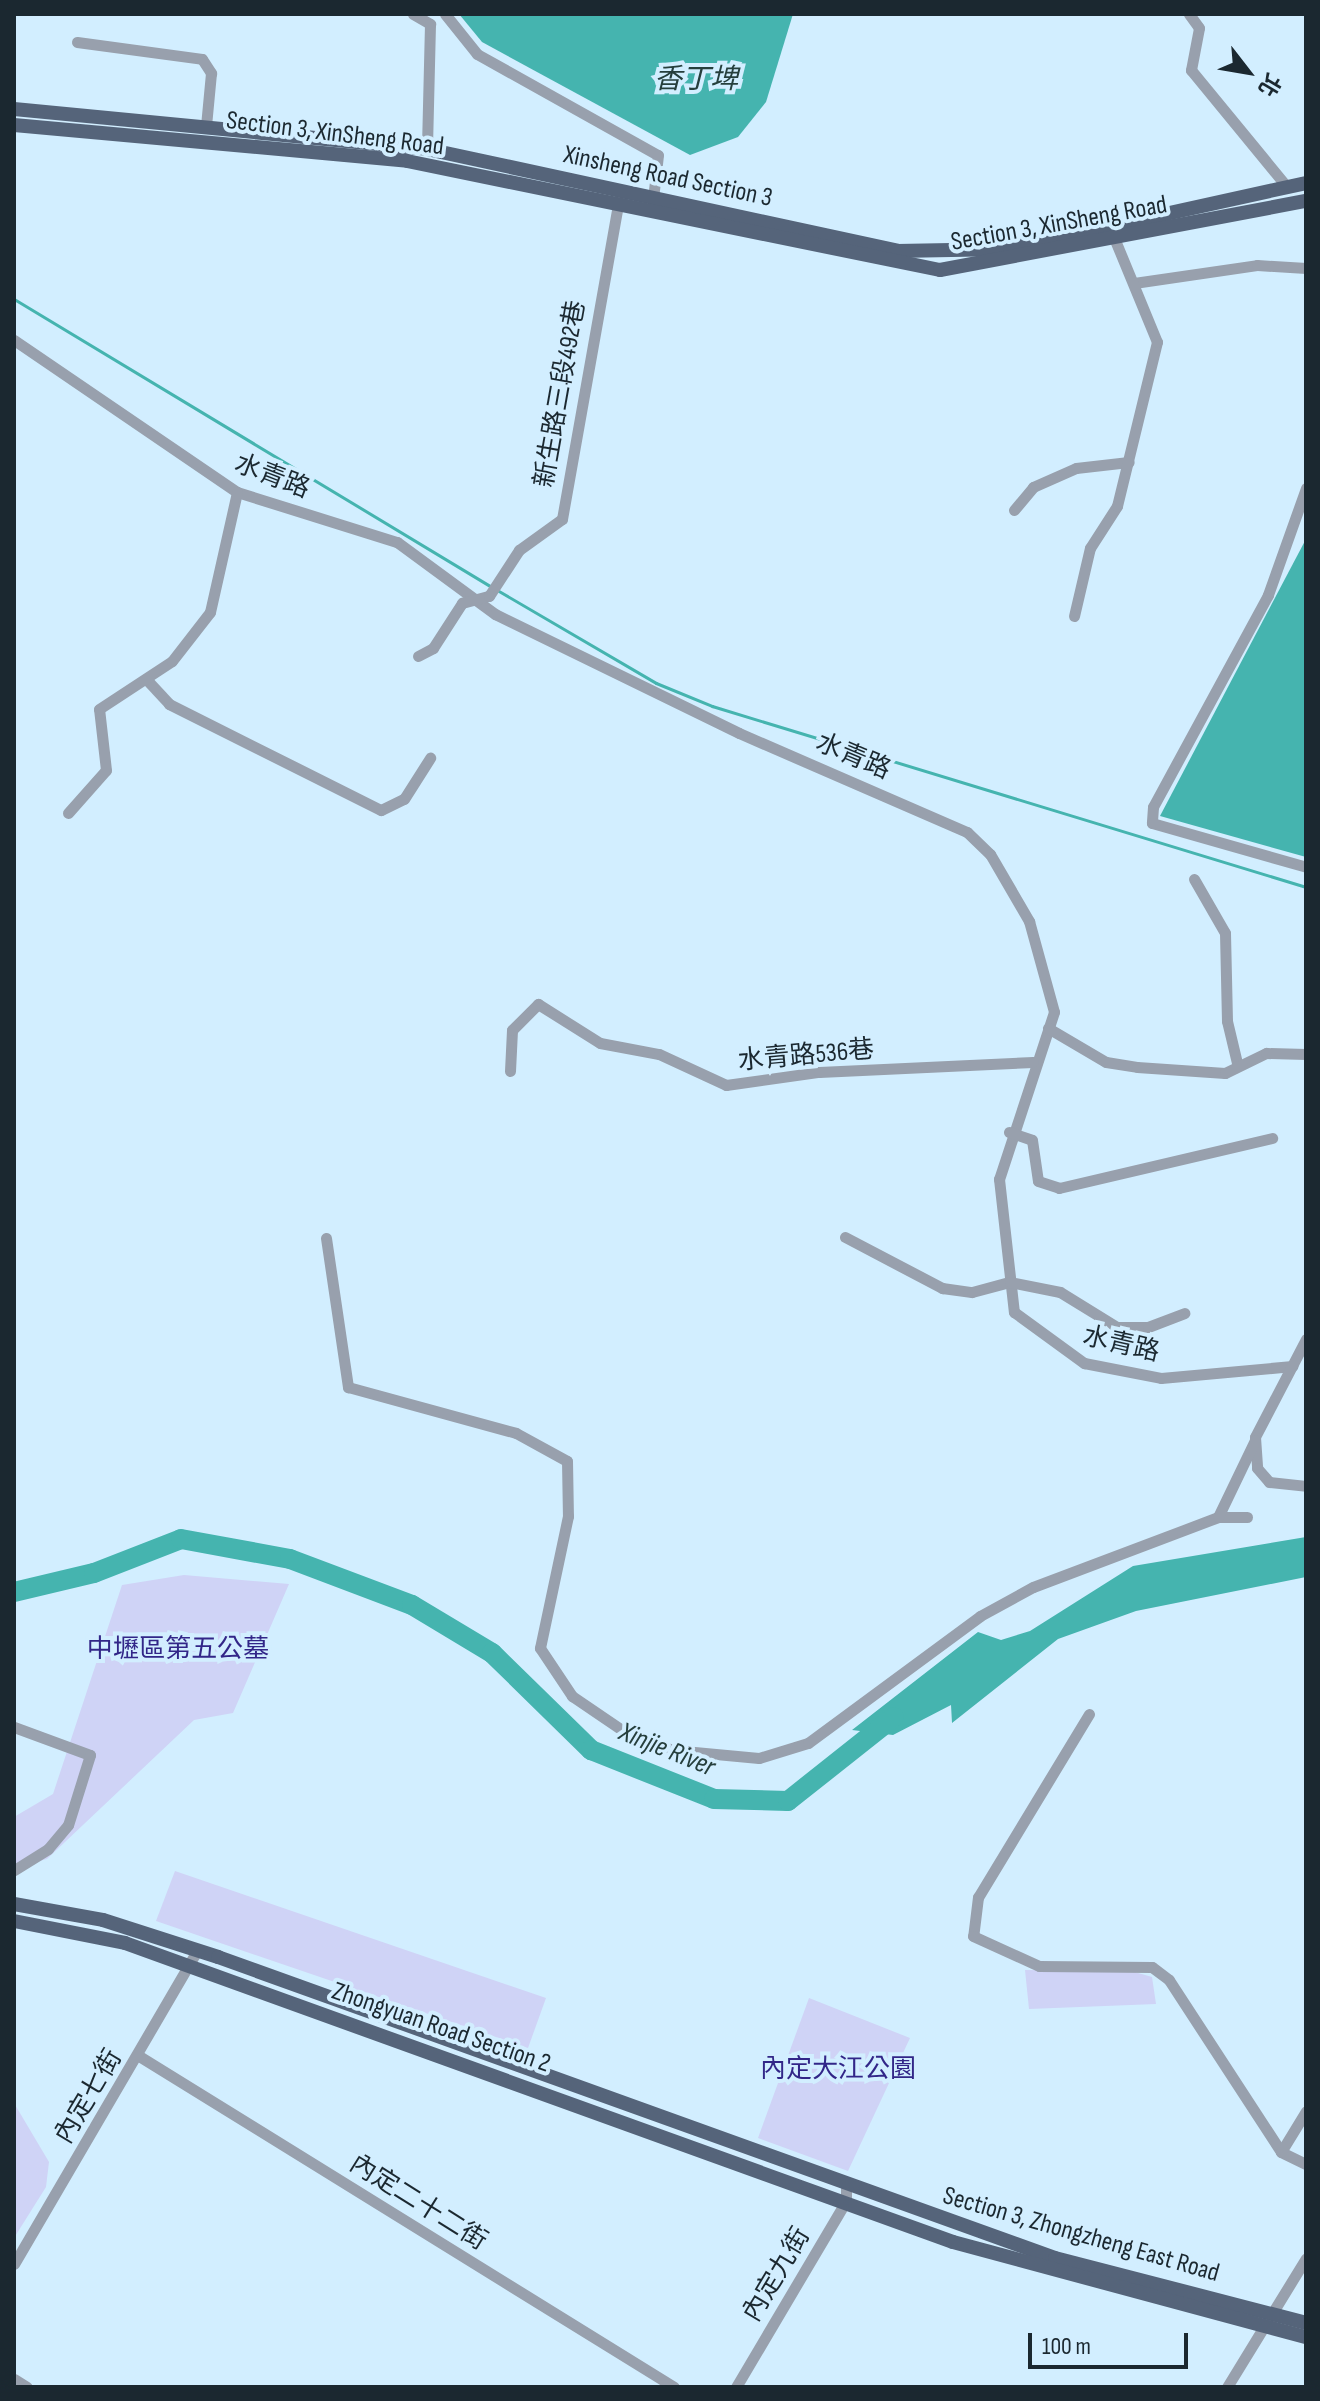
<!DOCTYPE html>
<html>
<head>
<meta charset="utf-8">
<style>
  body { margin:0 }
  #map { position:relative; width:1320px; height:2401px; overflow:hidden; background:#d2eeff; font-family:"Sofia Sans Condensed","Noto Sans TC",sans-serif }
  div>[style] { position:absolute }
  .green>* { inset:0; background:#cfd3f6 }
  .water>* { inset:0; background:#45b4af }
  .stream>* { height:3px; margin:-1.5px; padding:0 1.5px; transform-origin:1.5px; border-radius:1.5px; background:#45b4af }
  .river>* { height:20px; margin:-10px; padding:0 10px; transform-origin:10px; border-radius:10px; background:#45b4af }
  .minor>* { height:11px; margin:-5.5px; padding:0 5.5px; transform-origin:5.5px; border-radius:5.5px; background:#98a0ad }
  .major>* { height:14px; margin:-7px; padding:0 7px; transform-origin:7px; border-radius:7px; background:#55647a }
  span { translate:-50% -50%; white-space:nowrap; text-align:center; line-height:1.15; -webkit-text-stroke:8px #d2eeff; paint-order:stroke }
  .street-label { font-size:26px; color:#1b2830 }
  .park-label { font-size:26px; color:#322688 }
  .water-label { font-size:28px; color:#263f3d; font-style:italic }
  .frame { position:absolute; inset:0; border:16px solid #1b2830; pointer-events:none }
  .north { position:absolute; left:1208px; top:32px; width:80px; height:80px; -webkit-text-stroke:6px #d2eeff; paint-order:stroke; rotate:121deg; font-size:22px; font-weight:700; line-height:32px; text-align:center; color:#1b2830 }
  .north::after { content:''; display:block; margin:auto; width:28px; height:36px; background:#1b2830; clip-path:polygon(50% 0,100% 100%,50% 72%,0 100%) }
  .scale { position:absolute; left:1028px; top:2333px; width:160px; height:36px; box-sizing:border-box; border:4px solid #1b2830; border-top:0; padding-left:10px; font-size:24px; line-height:28px; white-space:nowrap; color:#1b2830; -webkit-text-stroke:6px #d2eeff; paint-order:stroke }
</style>
</head>
<body>
<div id="map">
  <div class="green">
    <div style="clip-path:polygon(184px 1575px,289px 1584px,233px 1713px,194px 1720px,47px 1859px,14px 1868px,14px 1817px,53px 1794px,122px 1585px)"></div>
    <div style="clip-path:polygon(175px 1871px,546px 1998px,528px 2048px,156px 1921px)"></div>
    <div style="clip-path:polygon(1025px 1970px,1131px 1971px,1152px 1977px,1156px 2004px,1029px 2009px)"></div>
    <div style="clip-path:polygon(809px 1998px,910px 2038px,848px 2171px,758px 2138px)"></div>
    <div style="clip-path:polygon(14px 2103px,49px 2162px,46px 2187px,14px 2238px)"></div>
  </div>
  <div class="water">
    <div style="clip-path:polygon(459px 14px,793px 14px,766px 102px,738px 137px,690px 155px,482px 42px)"></div>
    <div style="clip-path:polygon(1306px 539px,1306px 857px,1160px 816px)"></div>
    <div style="clip-path:polygon(1306px 1537px,1306px 1577px,1136px 1611px,1058px 1639px,952px 1723px,951px 1705px,893px 1735px,852px 1730px,978px 1632px,1001px 1640px,1030px 1631px,1133px 1566px)"></div>
  </div>
  <div class="stream">
    <div style="left:14px;top:299px;width:556px;rotate:31.09deg"></div>
    <div style="left:497px;top:590px;width:184px;rotate:30.3deg"></div>
    <div style="left:656px;top:683px;width:61px;rotate:22.3deg"></div>
    <div style="left:712px;top:706px;width:621px;rotate:16.95deg"></div>
  </div>
  <div class="river">
    <div style="left:14px;top:1592px;width:82px;rotate:-13.4deg"></div>
    <div style="left:94px;top:1573px;width:93px;rotate:-21.3deg"></div>
    <div style="left:181px;top:1539px;width:111px;rotate:10.4deg"></div>
    <div style="left:290px;top:1559px;width:130px;rotate:20.7deg"></div>
    <div style="left:412px;top:1605px;width:93px;rotate:31deg"></div>
    <div style="left:492px;top:1653px;width:139px;rotate:44.4deg"></div>
    <div style="left:591px;top:1750px;width:132px;rotate:21.7deg"></div>
    <div style="left:714px;top:1799px;width:74px;rotate:1.5deg"></div>
    <div style="left:788px;top:1801px;width:135px;rotate:-38.4deg"></div>
  </div>
  <div class="minor">
    <div style="left:413px;top:14px;width:20px;rotate:30deg"></div>
    <div style="left:430px;top:24px;width:125px;rotate:91.4deg"></div>
    <div style="left:445px;top:14px;width:51px;rotate:51.3deg"></div>
    <div style="left:477px;top:54px;width:207px;rotate:29.2deg"></div>
    <div style="left:658px;top:155px;width:44px;rotate:96.5deg"></div>
    <div style="left:1189px;top:14px;width:17px;rotate:54deg"></div>
    <div style="left:1199px;top:28px;width:43px;rotate:100.8deg"></div>
    <div style="left:1191px;top:70px;width:151px;rotate:50.6deg"></div>
    <div style="left:77px;top:42px;width:126px;rotate:7.7deg"></div>
    <div style="left:202px;top:59px;width:17px;rotate:57deg"></div>
    <div style="left:211px;top:73px;width:53px;rotate:95.4deg"></div>
    <div style="left:1134px;top:283px;width:124px;rotate:-8.3deg"></div>
    <div style="left:1257px;top:265px;width:49px;rotate:3.5deg"></div>
    <div style="left:14px;top:340px;width:270px;rotate:34.3deg"></div>
    <div style="left:237px;top:492px;width:168px;rotate:17.4deg"></div>
    <div style="left:397px;top:542px;width:122px;rotate:36.3deg"></div>
    <div style="left:495px;top:614px;width:271px;rotate:26deg"></div>
    <div style="left:739px;top:733px;width:249px;rotate:23.5deg"></div>
    <div style="left:967px;top:832px;width:32px;rotate:44deg"></div>
    <div style="left:990px;top:854px;width:78px;rotate:59.8deg"></div>
    <div style="left:1029px;top:921px;width:94px;rotate:74.6deg"></div>
    <div style="left:1054px;top:1012px;width:176px;rotate:108.2deg"></div>
    <div style="left:999px;top:1179px;width:134px;rotate:83.6deg"></div>
    <div style="left:1014px;top:1312px;width:87px;rotate:36.1deg"></div>
    <div style="left:1084px;top:1363px;width:78px;rotate:11deg"></div>
    <div style="left:1161px;top:1378px;width:132px;rotate:-5.2deg"></div>
    <div style="left:1306px;top:488px;width:114px;rotate:109.6deg"></div>
    <div style="left:1268px;top:595px;width:241px;rotate:118.5deg"></div>
    <div style="left:1153px;top:807px;width:16px;rotate:94deg"></div>
    <div style="left:1152px;top:823px;width:160px;rotate:15.9deg"></div>
    <div style="left:1014px;top:510px;width:30px;rotate:-50deg"></div>
    <div style="left:1033px;top:487px;width:47px;rotate:-23.8deg"></div>
    <div style="left:1076px;top:468px;width:53px;rotate:-6.5deg"></div>
    <div style="left:1074px;top:616px;width:70px;rotate:-76.8deg"></div>
    <div style="left:1090px;top:548px;width:50px;rotate:-57.3deg"></div>
    <div style="left:1117px;top:506px;width:169px;rotate:-76.3deg"></div>
    <div style="left:1157px;top:342px;width:110px;rotate:-112.4deg"></div>
    <div style="left:418px;top:656px;width:17px;rotate:-28deg"></div>
    <div style="left:433px;top:648px;width:54px;rotate:-57.2deg"></div>
    <div style="left:462px;top:603px;width:28px;rotate:-15deg"></div>
    <div style="left:489px;top:596px;width:55px;rotate:-56.9deg"></div>
    <div style="left:519px;top:550px;width:53px;rotate:-35.8deg"></div>
    <div style="left:562px;top:519px;width:326px;rotate:-79.9deg"></div>
    <div style="left:147px;top:680px;width:33px;rotate:47deg"></div>
    <div style="left:169px;top:704px;width:237px;rotate:26.6deg"></div>
    <div style="left:381px;top:810px;width:25px;rotate:-26deg"></div>
    <div style="left:404px;top:799px;width:49px;rotate:-57.6deg"></div>
    <div style="left:68px;top:813px;width:57px;rotate:-48.5deg"></div>
    <div style="left:106px;top:770px;width:61px;rotate:-96.5deg"></div>
    <div style="left:99px;top:709px;width:87px;rotate:-33.3deg"></div>
    <div style="left:172px;top:661px;width:62px;rotate:-52.2deg"></div>
    <div style="left:210px;top:612px;width:123px;rotate:-77.3deg"></div>
    <div style="left:1194px;top:879px;width:62px;rotate:60.1deg"></div>
    <div style="left:1225px;top:933px;width:88px;rotate:88.7deg"></div>
    <div style="left:1227px;top:1021px;width:43px;rotate:76.6deg"></div>
    <div style="left:1048px;top:1028px;width:67px;rotate:30.4deg"></div>
    <div style="left:1106px;top:1062px;width:31px;rotate:9deg"></div>
    <div style="left:1137px;top:1067px;width:88px;rotate:3.9deg"></div>
    <div style="left:1225px;top:1073px;width:46px;rotate:-26deg"></div>
    <div style="left:1266px;top:1053px;width:40px;rotate:1.4deg"></div>
    <div style="left:510px;top:1071px;width:41px;rotate:-87.2deg"></div>
    <div style="left:512px;top:1030px;width:37px;rotate:-45deg"></div>
    <div style="left:538px;top:1004px;width:73px;rotate:32.2deg"></div>
    <div style="left:600px;top:1043px;width:60px;rotate:10.6deg"></div>
    <div style="left:659px;top:1054px;width:74px;rotate:24.8deg"></div>
    <div style="left:726px;top:1085px;width:94px;rotate:-8deg"></div>
    <div style="left:819px;top:1072px;width:214px;rotate:-2.7deg"></div>
    <div style="left:1009px;top:1132px;width:24px;rotate:19deg"></div>
    <div style="left:1032px;top:1140px;width:41px;rotate:81.7deg"></div>
    <div style="left:1038px;top:1181px;width:22px;rotate:18deg"></div>
    <div style="left:1059px;top:1188px;width:219px;rotate:-13.2deg"></div>
    <div style="left:845px;top:1237px;width:110px;rotate:27.7deg"></div>
    <div style="left:942px;top:1288px;width:30px;rotate:8deg"></div>
    <div style="left:972px;top:1292px;width:39px;rotate:-15deg"></div>
    <div style="left:1010px;top:1282px;width:51px;rotate:11.3deg"></div>
    <div style="left:1060px;top:1292px;width:67px;rotate:31.6deg"></div>
    <div style="left:1117px;top:1327px;width:31px"></div>
    <div style="left:1148px;top:1327px;width:39px;rotate:-21deg"></div>
    <div style="left:326px;top:1238px;width:151px;rotate:81.6deg"></div>
    <div style="left:348px;top:1387px;width:174px;rotate:15.3deg"></div>
    <div style="left:516px;top:1433px;width:58px;rotate:28.8deg"></div>
    <div style="left:567px;top:1461px;width:55px;rotate:89deg"></div>
    <div style="left:568px;top:1516px;width:135px;rotate:102deg"></div>
    <div style="left:540px;top:1648px;width:58px;rotate:56.3deg"></div>
    <div style="left:572px;top:1696px;width:68px;rotate:34.2deg"></div>
    <div style="left:628px;top:1734px;width:48px;rotate:19.6deg"></div>
    <div style="left:673px;top:1750px;width:86px;rotate:5.3deg"></div>
    <div style="left:759px;top:1758px;width:51px;rotate:-17deg"></div>
    <div style="left:808px;top:1743px;width:214px;rotate:-36.4deg"></div>
    <div style="left:980px;top:1616px;width:60px;rotate:-28.7deg"></div>
    <div style="left:1033px;top:1587px;width:198px;rotate:-20.7deg"></div>
    <div style="left:1306px;top:1339px;width:110px;rotate:117.5deg"></div>
    <div style="left:1255px;top:1437px;width:31px;rotate:86deg"></div>
    <div style="left:1257px;top:1468px;width:18px;rotate:49deg"></div>
    <div style="left:1269px;top:1482px;width:37px;rotate:6deg"></div>
    <div style="left:1247px;top:1517px;width:29px;rotate:180deg"></div>
    <div style="left:1218px;top:1517px;width:85px;rotate:-64.3deg"></div>
    <div style="left:1089px;top:1714px;width:214px;rotate:121.2deg"></div>
    <div style="left:978px;top:1897px;width:39px;rotate:97deg"></div>
    <div style="left:973px;top:1936px;width:72px;rotate:24.4deg"></div>
    <div style="left:1039px;top:1966px;width:113px;rotate:0.5deg"></div>
    <div style="left:1152px;top:1967px;width:21px;rotate:37deg"></div>
    <div style="left:1169px;top:1980px;width:205px;rotate:56.9deg"></div>
    <div style="left:1281px;top:2152px;width:28px;rotate:26deg"></div>
    <div style="left:14px;top:1727px;width:81px;rotate:20.2deg"></div>
    <div style="left:90px;top:1755px;width:73px;rotate:107.4deg"></div>
    <div style="left:68px;top:1825px;width:31px;rotate:130deg"></div>
    <div style="left:48px;top:1849px;width:40px;rotate:148deg"></div>
    <div style="left:139px;top:2056px;width:629px;rotate:31.74deg"></div>
    <div style="left:1281px;top:2152px;width:48px;rotate:-58.6deg"></div>
    <div style="left:14px;top:2264px;width:363px;rotate:-59.7deg"></div>
    <div style="left:14px;top:2379px;width:15px;rotate:32deg"></div>
    <div style="left:736px;top:2387px;width:216px;rotate:-59.4deg"></div>
    <div style="left:846px;top:2201px;width:18px;rotate:-90deg"></div>
    <div style="left:1227px;top:2387px;width:151px;rotate:-58.5deg"></div>
  </div>
  <div class="major">
    <div style="left:14px;top:109px;width:415px;rotate:5.5deg"></div>
    <div style="left:427px;top:149px;width:481px;rotate:12.2deg"></div>
    <div style="left:897px;top:251px;width:109px;rotate:-1.1deg"></div>
    <div style="left:1006px;top:249px;width:307px;rotate:-12.4deg"></div>
    <div style="left:14px;top:125px;width:395px;rotate:5.2deg"></div>
    <div style="left:407px;top:161px;width:544px;rotate:11.56deg"></div>
    <div style="left:940px;top:270px;width:372px;rotate:-10.7deg"></div>
    <div style="left:14px;top:1904px;width:90px;rotate:10.2deg"></div>
    <div style="left:103px;top:1920px;width:121px;rotate:17.8deg"></div>
    <div style="left:218px;top:1957px;width:889px;rotate:19.78deg"></div>
    <div style="left:1055px;top:2258px;width:259px;rotate:14.5deg"></div>
    <div style="left:14px;top:1921px;width:113px;rotate:11.2deg"></div>
    <div style="left:125px;top:1943px;width:880px;rotate:19.86deg"></div>
    <div style="left:953px;top:2242px;width:366px;rotate:15.1deg"></div>
  </div>
  <div class="street-label">
    <span style="left:335px;top:134px;rotate:7deg">Section 3, XinSheng Road</span>
    <span style="left:668px;top:177px;rotate:12deg">Xinsheng Road Section 3</span>
    <span style="left:1059px;top:224px;rotate:-10deg">Section 3, XinSheng Road</span>
    <span style="left:561px;top:394px;rotate:-80deg">新生路三段492巷</span>
    <span style="left:272px;top:477px;rotate:21deg">水青路</span>
    <span style="left:853px;top:757px;rotate:23deg">水青路</span>
    <span style="left:806px;top:1056px;rotate:-5deg">水青路536巷</span>
    <span style="left:1121px;top:1345px;rotate:13deg">水青路</span>
    <span style="left:441px;top:2028px;rotate:19deg">Zhongyuan Road Section 2</span>
    <span style="left:89px;top:2097px;rotate:-59deg">內定七街</span>
    <span style="left:418px;top:2203px;rotate:32deg">內定二十二街</span>
    <span style="left:1081px;top:2235px;rotate:16deg">Section 3, Zhongzheng East Road</span>
    <span style="left:777px;top:2275px;rotate:-59deg">內定九街</span>
  </div>
  <div class="park-label">
    <span style="left:178px;top:1650px">中壢區第五公墓</span>
    <span style="left:838px;top:2070px">內定大江公園</span>
  </div>
  <div class="water-label">
    <span style="left:696px;top:80px">香丁埤</span>
    <span style="left:667px;top:1750px;rotate:22deg">Xinjie River</span>
  </div>
  <div class="frame"></div>
  <div class="north">北</div>
  <div class="scale">100 m</div>
</div>
</body>
</html>
